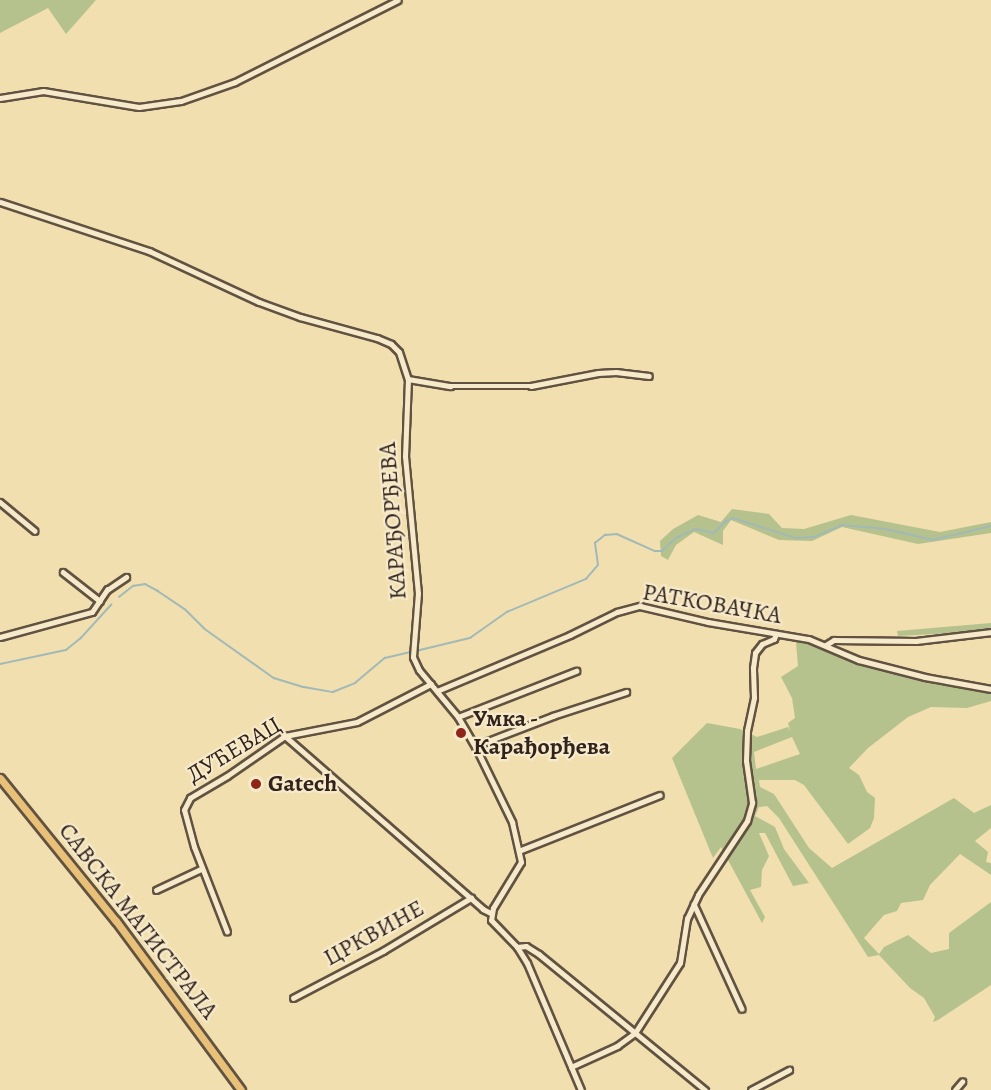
<!DOCTYPE html>
<html>
<head>
<meta charset="utf-8">
<style>
  body { margin:0 }
  #map { position:relative; width:991px; height:1090px; overflow:hidden; background:#f1dfaf; font-family:Alegreya,serif }
  div>[style] { position:absolute }
  .green>* { inset:0; background:#b6c28d }
  .stream>* { height:1.5px; margin:-0.75px; padding:0 0.75px; transform-origin:0.75px; border-radius:0.75px; background:#a1b9b7 }
  .roads { filter:drop-shadow(2px 0 #615241) drop-shadow(-2px 0 #615241) drop-shadow(0 2px #615241) drop-shadow(0 -2px #615241) }
  .minor>* { height:4.5px; margin:-2.25px; padding:0 2.25px; transform-origin:2.25px; border-radius:2.25px; background:#f6eacb }
  .tertiary>* { height:5px; margin:-2.5px; padding:0 2.5px; transform-origin:2.5px; border-radius:2.5px; background:#f6eacb }
  .primary>* { height:7px; margin:-3.5px; padding:0 3.5px; transform-origin:3.5px; border-radius:3.5px; background:#e8c078 }
  .dots>* { width:16px; height:16px; translate:-50% -50%; box-sizing:border-box; border:3px solid #f6eacb; border-radius:50% }
  span { translate:-50% -50%; white-space:nowrap; text-align:center; line-height:1.15; -webkit-text-stroke:4.5px #f6eacb; paint-order:stroke }
  .street-label { font-size:24px; color:#31231c }
  .poi-label { font-size:24px; color:#31231c; font-weight:700 }
  .left { translate:0 -50%; text-align:left }
</style>
</head>
<body>
<div id="map">
  <div class="green">
    <div style="clip-path:polygon(0 0,96px 0,66px 34px,48px 8px,0 33px)"></div>
    <div style="clip-path:polygon(732px 509px,769px 514px,782px 528px,804px 529px,851px 515px,940px 532px,991px 522px,991px 533px,918px 544px,842px 527px,812px 541px,779px 540px,731px 520px,723px 531px,723px 545px,694px 532px,676px 545px,668px 560px,661px 556px,660px 541px,673px 529px,698px 515px,721px 522px)"></div>
    <div style="clip-path:polygon(991px 623px,991px 631px,898px 636px,897px 631px)"></div>
    <div style="clip-path:polygon(evenodd,800px 641px,869px 665px,932px 683px,991px 694px,991px 701px,967px 708px,931px 707px,908px 717px,868px 748px,849px 768px,859px 775px,867px 792px,875px 798px,874px 818px,870px 828px,848px 844px,804px 785px,795px 780px,759px 780px,760px 787px,774px 794px,809px 848px,832px 868px,954px 798px,974px 813px,991px 805px,991px 828px,975px 841px,988px 852px,986px 862px,991px 863px,991px 875px,960px 854px,930px 885px,923px 900px,901px 903px,897px 911px,884px 915px,864px 938px,879px 954px,884px 947px,908px 935px,931px 953px,949px 949px,949px 933px,991px 902px,991px 985px,938px 1020px,933px 1022px,935px 1017px,924px 998px,910px 988px,879px 955px,868px 957px,779px 818px,767px 806px,759px 807px,755px 816px,775px 827px,784px 849px,809px 883px,793px 886px,765px 833px,759px 833px,769px 856px,762px 870px,761px 887px,750px 890px,765px 917px,762px 923px,721px 847px,713px 858px,672px 758px,707px 723px,740px 729px,757px 737px,788px 727px,790px 731px,788px 723px,795px 718px,792px 698px,781px 677px,798px 666px,796px 642px,800px 641px,792px 737px,800px 754px,756px 769px,754px 752px,792px 737px)"></div>
  </div>
  <div class="stream">
    <div style="left:119px;top:597px;width:18px;rotate:-38deg"></div>
    <div style="left:133px;top:586px;width:12px;rotate:-9deg"></div>
    <div style="left:145px;top:584px;width:15px;rotate:28deg"></div>
    <div style="left:158px;top:591px;width:32px;rotate:34deg"></div>
    <div style="left:185px;top:609px;width:28px;rotate:45deg"></div>
    <div style="left:205px;top:629px;width:85px;rotate:35.4deg"></div>
    <div style="left:274px;top:678px;width:31px;rotate:17deg"></div>
    <div style="left:304px;top:687px;width:29px;rotate:10deg"></div>
    <div style="left:333px;top:692px;width:24px;rotate:-22deg"></div>
    <div style="left:355px;top:683px;width:39px;rotate:-40deg"></div>
    <div style="left:385px;top:658px;width:27px;rotate:-13deg"></div>
    <div style="left:416px;top:651px;width:56px;rotate:-13.5deg"></div>
    <div style="left:470px;top:638px;width:45px;rotate:-35.1deg"></div>
    <div style="left:507px;top:612px;width:86px;rotate:-22.7deg"></div>
    <div style="left:586px;top:579px;width:18px;rotate:-49deg"></div>
    <div style="left:598px;top:565px;width:22px;rotate:-98deg"></div>
    <div style="left:595px;top:543px;width:13px;rotate:-39deg"></div>
    <div style="left:605px;top:535px;width:12px;rotate:-5deg"></div>
    <div style="left:617px;top:534px;width:42px;rotate:24.1deg"></div>
    <div style="left:655px;top:551px;width:7px"></div>
    <div style="left:662px;top:551px;width:19px;rotate:-43deg"></div>
    <div style="left:676px;top:538px;width:21px;rotate:-25deg"></div>
    <div style="left:695px;top:529px;width:19px;rotate:12deg"></div>
    <div style="left:714px;top:533px;width:16px;rotate:-45deg"></div>
    <div style="left:725px;top:522px;width:9px;rotate:-27deg"></div>
    <div style="left:733px;top:518px;width:66px;rotate:17.6deg"></div>
    <div style="left:796px;top:538px;width:18px;rotate:-3deg"></div>
    <div style="left:814px;top:537px;width:30px;rotate:-23deg"></div>
    <div style="left:842px;top:525px;width:44px;rotate:5.2deg"></div>
    <div style="left:886px;top:529px;width:48px;rotate:13.2deg"></div>
    <div style="left:933px;top:540px;width:60px;rotate:-13.6deg"></div>
    <div style="left:0;top:664px;width:67px;rotate:-12deg"></div>
    <div style="left:66px;top:650px;width:19px;rotate:-39deg"></div>
    <div style="left:81px;top:638px;width:45px;rotate:-47.7deg"></div>
  </div>
  <div class="roads">
    <div class="minor">
      <div style="left:408px;top:379px;width:43px;rotate:9.5deg"></div>
      <div style="left:450px;top:386px;width:81px"></div>
      <div style="left:531px;top:386px;width:68px;rotate:-11deg"></div>
      <div style="left:598px;top:373px;width:18px;rotate:-3deg"></div>
      <div style="left:616px;top:372px;width:33px;rotate:7deg"></div>
      <div style="left:0;top:502px;width:45px;rotate:39.6deg"></div>
      <div style="left:63px;top:572px;width:47px;rotate:38.1deg"></div>
      <div style="left:0;top:637px;width:95px;rotate:-15.2deg"></div>
      <div style="left:92px;top:612px;width:27px;rotate:-56deg"></div>
      <div style="left:107px;top:590px;width:23px;rotate:-34deg"></div>
      <div style="left:826px;top:645px;width:9px;rotate:-32deg"></div>
      <div style="left:834px;top:640px;width:82px;rotate:0.7deg"></div>
      <div style="left:916px;top:641px;width:76px;rotate:-6.8deg"></div>
      <div style="left:437px;top:691px;width:144px;rotate:-22.8deg"></div>
      <div style="left:570px;top:635px;width:52px;rotate:-26.1deg"></div>
      <div style="left:617px;top:612px;width:24px;rotate:-15deg"></div>
      <div style="left:640px;top:606px;width:70px;rotate:13.2deg"></div>
      <div style="left:708px;top:622px;width:102px;rotate:9.6deg"></div>
      <div style="left:809px;top:639px;width:54px;rotate:22.8deg"></div>
      <div style="left:859px;top:660px;width:68px;rotate:14.4deg"></div>
      <div style="left:925px;top:677px;width:67px;rotate:10.3deg"></div>
      <div style="left:458px;top:717px;width:127px;rotate:-21.3deg"></div>
      <div style="left:285px;top:736px;width:263px;rotate:41.1deg"></div>
      <div style="left:483px;top:909px;width:9px;rotate:27deg"></div>
      <div style="left:475px;top:746px;width:84px;rotate:-21deg"></div>
      <div style="left:553px;top:716px;width:77px;rotate:-18.2deg"></div>
      <div style="left:521px;top:850px;width:149px;rotate:-21.6deg"></div>
      <div style="left:156px;top:890px;width:50px;rotate:-25deg"></div>
      <div style="left:694px;top:904px;width:115px;rotate:65.4deg"></div>
      <div style="left:227px;top:932px;width:91px;rotate:-111.2deg"></div>
      <div style="left:194px;top:847px;width:38px;rotate:-105deg"></div>
      <div style="left:184px;top:810px;width:13px;rotate:-63deg"></div>
      <div style="left:190px;top:798px;width:43px;rotate:-30.7deg"></div>
      <div style="left:227px;top:776px;width:70px;rotate:-34.6deg"></div>
      <div style="left:285px;top:736px;width:73px;rotate:-11deg"></div>
      <div style="left:357px;top:722px;width:83px;rotate:-27.2deg"></div>
      <div style="left:517px;top:947px;width:9px;rotate:-6deg"></div>
      <div style="left:526px;top:946px;width:15px;rotate:32deg"></div>
      <div style="left:539px;top:954px;width:215px;rotate:39.3deg"></div>
      <div style="left:293px;top:998px;width:102px;rotate:-27.6deg"></div>
      <div style="left:383px;top:951px;width:103px;rotate:-31.1deg"></div>
      <div style="left:571px;top:1067px;width:51px;rotate:-24.5deg"></div>
      <div style="left:617px;top:1046px;width:22px;rotate:-36deg"></div>
      <div style="left:635px;top:1033px;width:83px;rotate:-57.3deg"></div>
      <div style="left:680px;top:963px;width:45px;rotate:-81deg"></div>
      <div style="left:687px;top:919px;width:26px;rotate:-65deg"></div>
      <div style="left:698px;top:895px;width:89px;rotate:-56.5deg"></div>
      <div style="left:747px;top:821px;width:19px;rotate:-74deg"></div>
      <div style="left:752px;top:803px;width:42px;rotate:-98.1deg"></div>
      <div style="left:746px;top:761px;width:30px;rotate:-88deg"></div>
      <div style="left:747px;top:731px;width:34px;rotate:-78deg"></div>
      <div style="left:754px;top:698px;width:30px;rotate:-92deg"></div>
      <div style="left:753px;top:668px;width:15px;rotate:-82deg"></div>
      <div style="left:755px;top:653px;width:11px;rotate:-52deg"></div>
      <div style="left:762px;top:644px;width:13px;rotate:-23deg"></div>
      <div style="left:774px;top:639px;width:5px;rotate:-68deg"></div>
      <div style="left:751px;top:1090px;width:43px;rotate:-27.8deg"></div>
      <div style="left:955px;top:1090px;width:11px;rotate:-49deg"></div>
    </div>
    <div class="tertiary">
      <div style="left:0;top:98px;width:44px;rotate:-9.2deg"></div>
      <div style="left:43px;top:91px;width:97px;rotate:9.5deg"></div>
      <div style="left:139px;top:107px;width:42px;rotate:-8.1deg"></div>
      <div style="left:181px;top:101px;width:57px;rotate:-19.4deg"></div>
      <div style="left:235px;top:82px;width:182px;rotate:-26.7deg"></div>
      <div style="left:0;top:202px;width:157px;rotate:18.2deg"></div>
      <div style="left:149px;top:251px;width:121px;rotate:24.9deg"></div>
      <div style="left:259px;top:302px;width:44px;rotate:20.1deg"></div>
      <div style="left:300px;top:317px;width:80px;rotate:15.3deg"></div>
      <div style="left:377px;top:338px;width:15px;rotate:23deg"></div>
      <div style="left:391px;top:344px;width:11px;rotate:45deg"></div>
      <div style="left:399px;top:352px;width:28px;rotate:72deg"></div>
      <div style="left:408px;top:379px;width:77px;rotate:92.2deg"></div>
      <div style="left:405px;top:456px;width:138px;rotate:84.6deg"></div>
      <div style="left:418px;top:593px;width:64px;rotate:94.5deg"></div>
      <div style="left:413px;top:657px;width:14px;rotate:65deg"></div>
      <div style="left:419px;top:670px;width:61px;rotate:50.3deg"></div>
      <div style="left:458px;top:717px;width:34px;rotate:60deg"></div>
      <div style="left:475px;top:746px;width:85px;rotate:64deg"></div>
      <div style="left:512px;top:822px;width:41px;rotate:77.3deg"></div>
      <div style="left:521px;top:862px;width:54px;rotate:121.3deg"></div>
      <div style="left:493px;top:908px;width:12px;rotate:99deg"></div>
      <div style="left:491px;top:920px;width:37px;rotate:46deg"></div>
      <div style="left:517px;top:947px;width:19px;rotate:58deg"></div>
      <div style="left:527px;top:963px;width:138px;rotate:67deg"></div>
    </div>
    <div class="primary">
      <div style="left:0;top:778px;width:184px;rotate:51deg"></div>
      <div style="left:116px;top:921px;width:210px;rotate:53.5deg"></div>
    </div>
  </div>
  <div class="dots">
    <div style="left:461px;top:733px;background:#8f2418"></div>
    <div style="left:256px;top:784px;background:#8f2418"></div>
  </div>
  <div class="street-label">
    <span style="left:393px;top:521px;rotate:-94deg">КАРАЂОРЂЕВА</span>
    <span style="left:712px;top:604px;rotate:10deg">РАТКОВАЧКА</span>
    <span style="left:234px;top:750px;rotate:-31deg">ДУЋЕВАЦ</span>
    <span style="left:138px;top:921px;rotate:52deg">САВСКА МАГИСТРАЛА</span>
    <span style="left:374px;top:933px;rotate:-29deg">ЦРКВИНЕ</span>
  </div>
  <div class="poi-label">
    <span class="left" style="left:473px;top:733px">Умка -<br>Карађорђева</span>
    <span class="left" style="left:268px;top:784px">Gatech</span>
  </div>
</div>
</body>
</html>
